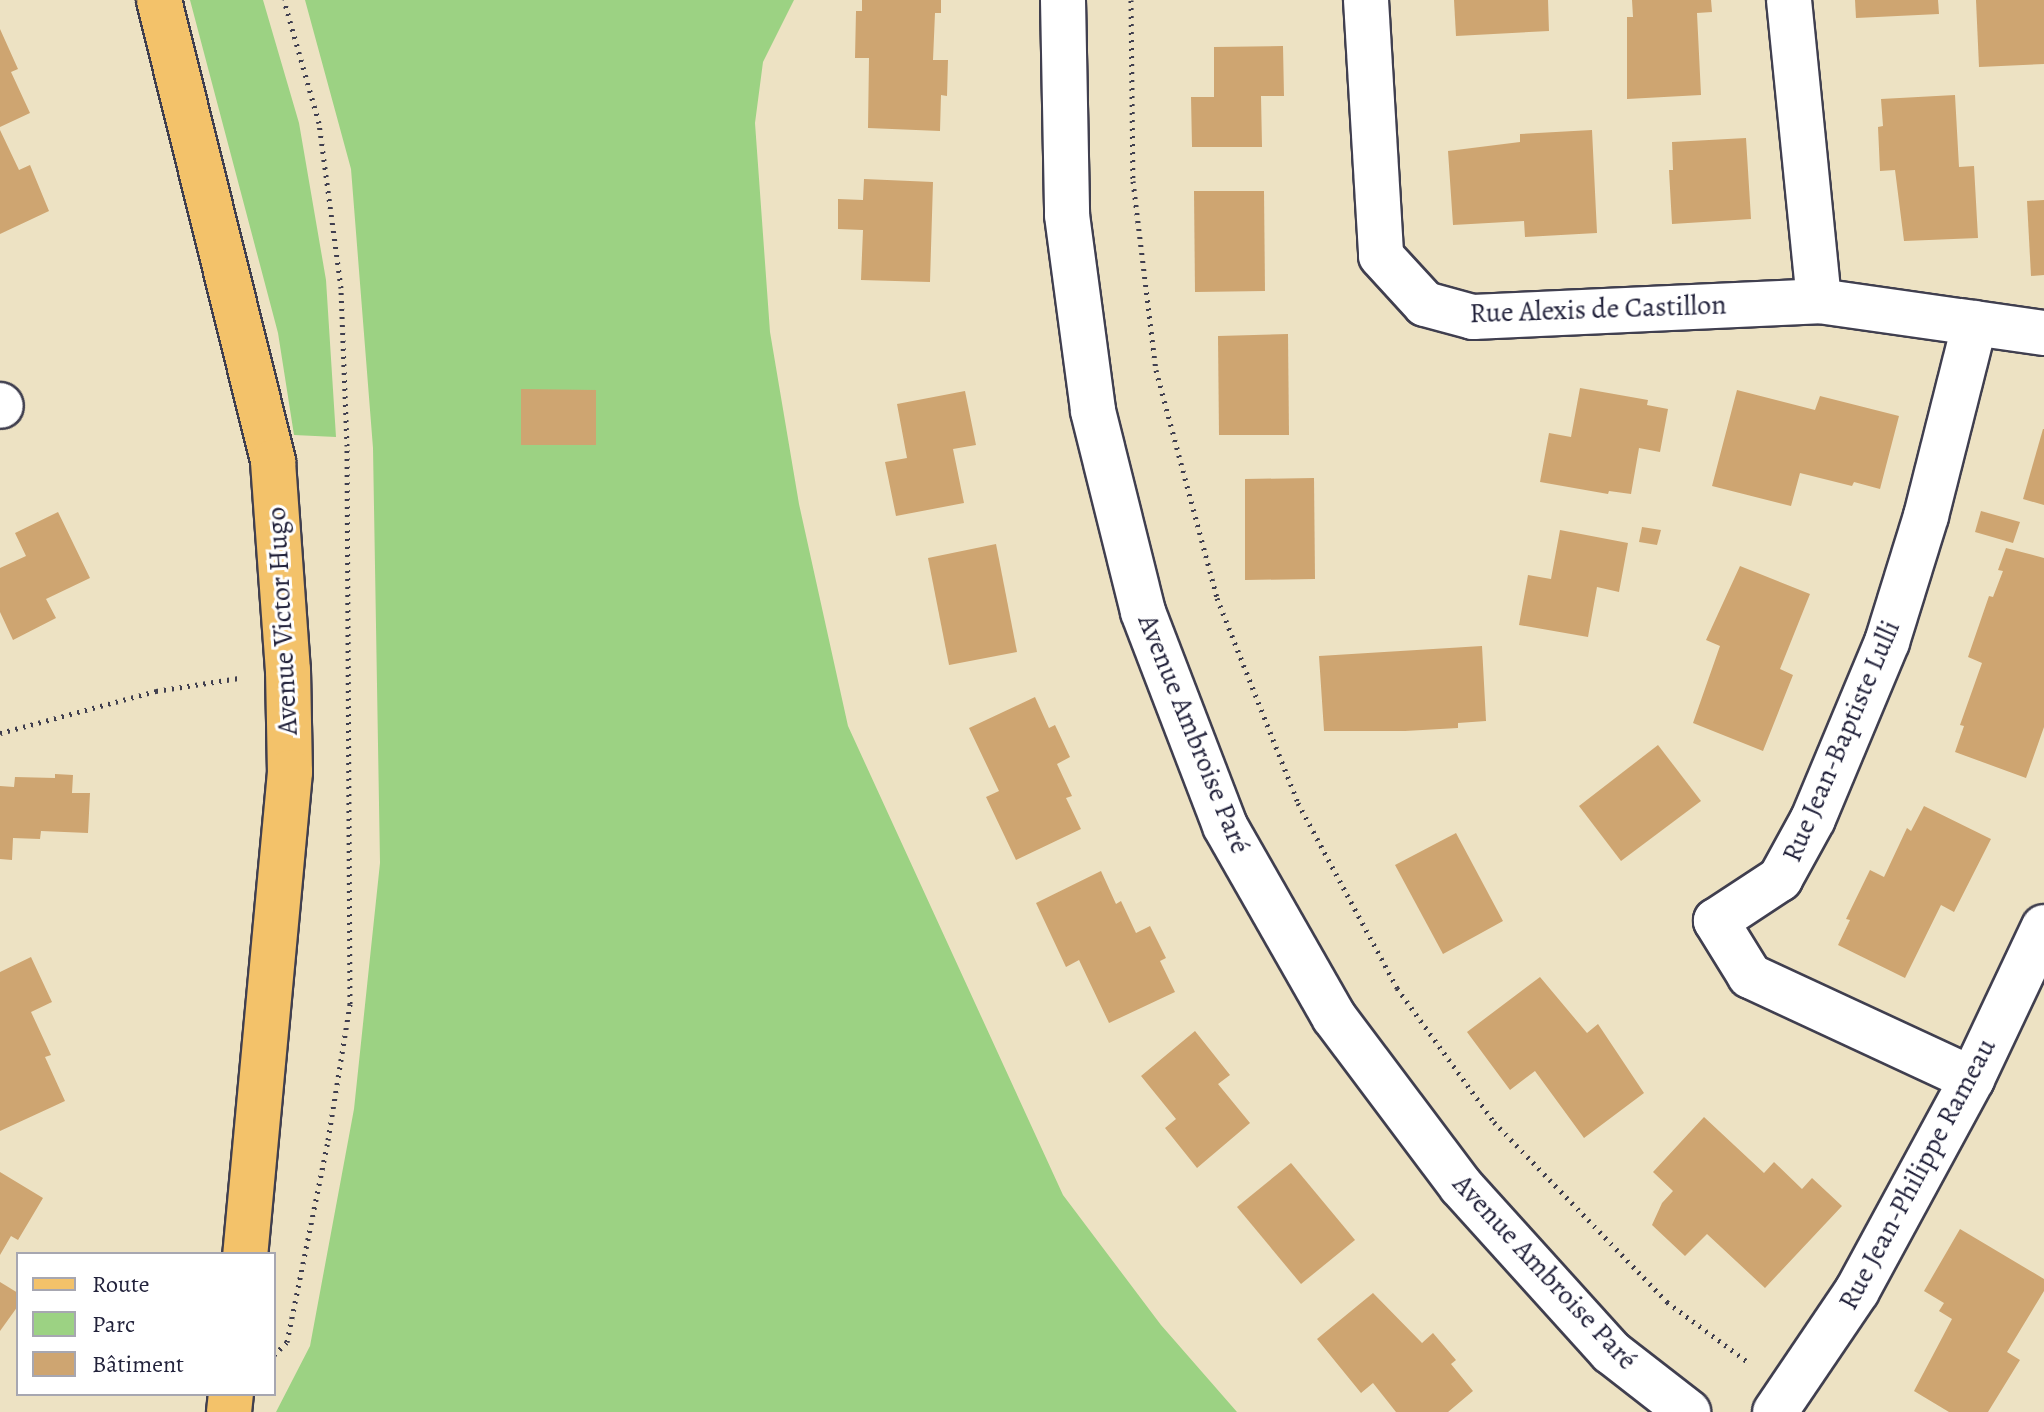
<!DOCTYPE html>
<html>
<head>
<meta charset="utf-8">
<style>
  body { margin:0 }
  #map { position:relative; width:2044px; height:1412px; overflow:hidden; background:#ede2c3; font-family:Alegreya,serif }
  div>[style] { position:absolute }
  .green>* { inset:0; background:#9cd283 }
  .building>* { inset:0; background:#cea571 }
  .path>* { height:5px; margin-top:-2.5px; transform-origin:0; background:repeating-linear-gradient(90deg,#403f4f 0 2px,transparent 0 8px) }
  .roads { filter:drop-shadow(2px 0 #403f4f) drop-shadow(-2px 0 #403f4f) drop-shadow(0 2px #403f4f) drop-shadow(0 -2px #403f4f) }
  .minor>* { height:44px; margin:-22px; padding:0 22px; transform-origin:22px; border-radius:22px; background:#fff }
  .major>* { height:44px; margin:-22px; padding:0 22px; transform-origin:22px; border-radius:22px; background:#f3c26a }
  span { translate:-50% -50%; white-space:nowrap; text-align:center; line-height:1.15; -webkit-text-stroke:6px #fff; paint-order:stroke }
  .street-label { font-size:28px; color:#22223b }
  .legend { position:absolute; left:16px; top:1252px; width:260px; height:144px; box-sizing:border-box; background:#fff; border:2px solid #a7a7b1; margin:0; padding:10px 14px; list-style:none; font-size:24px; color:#22223b }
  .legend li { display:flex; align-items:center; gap:16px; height:40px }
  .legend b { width:40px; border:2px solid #a7a7b1 }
</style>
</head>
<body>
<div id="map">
  <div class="green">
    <div style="clip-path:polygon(190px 0,263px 0,299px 123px,326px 280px,336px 437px,294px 435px,278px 333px)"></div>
    <div style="clip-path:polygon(305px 0,794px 0,763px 62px,755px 123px,770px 332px,799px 504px,848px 726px,1063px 1195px,1161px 1325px,1237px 1412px,276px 1412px,310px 1346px,354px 1109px,380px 863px,373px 448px,351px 169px)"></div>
  </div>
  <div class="building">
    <div style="clip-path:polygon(862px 0,941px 0,941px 13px,935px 13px,933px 60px,948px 60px,947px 96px,941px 95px,940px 131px,868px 128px,869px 58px,855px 58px,856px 11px,862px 11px)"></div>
    <div style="clip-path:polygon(1454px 0,1548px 0,1549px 31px,1456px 36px)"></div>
    <div style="clip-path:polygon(1632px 0,1711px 0,1712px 12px,1697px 13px,1701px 95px,1627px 99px,1627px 17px,1633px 17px)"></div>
    <div style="clip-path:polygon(1855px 0,1938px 0,1939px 14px,1856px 18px)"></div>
    <div style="clip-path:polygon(1976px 0,2044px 0,2044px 64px,1979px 67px)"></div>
    <div style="clip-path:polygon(0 29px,18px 69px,11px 72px,30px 113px,0 127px)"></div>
    <div style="clip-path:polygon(1283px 46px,1284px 96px,1261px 96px,1262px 147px,1192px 147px,1191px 97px,1214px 97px,1214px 47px)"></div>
    <div style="clip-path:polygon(1955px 95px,1959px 167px,1974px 166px,1978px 238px,1904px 241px,1895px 170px,1880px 171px,1878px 127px,1883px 126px,1881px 99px)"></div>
    <div style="clip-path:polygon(0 130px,19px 170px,30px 165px,49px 211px,0 234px)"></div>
    <div style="clip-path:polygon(1592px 130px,1597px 233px,1525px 237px,1524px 221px,1453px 225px,1448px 151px,1520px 142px,1520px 134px)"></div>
    <div style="clip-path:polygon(1746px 138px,1751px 219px,1672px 224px,1669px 170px,1673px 170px,1672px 142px)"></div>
    <div style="clip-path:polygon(864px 179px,933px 182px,930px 282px,861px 280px,863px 230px,838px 229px,838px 199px,863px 200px)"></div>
    <div style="clip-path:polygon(1194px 191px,1264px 191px,1265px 291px,1195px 292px)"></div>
    <div style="clip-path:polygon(2044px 200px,2044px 275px,2031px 276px,2027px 201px)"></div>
    <div style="clip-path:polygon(1288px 334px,1289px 435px,1219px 435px,1218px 336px)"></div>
    <div style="clip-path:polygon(1580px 388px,1648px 400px,1647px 405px,1668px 409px,1660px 452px,1639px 448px,1631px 494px,1609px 491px,1608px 494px,1540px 482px,1549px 433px,1571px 437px)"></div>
    <div style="clip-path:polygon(521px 389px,596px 390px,596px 445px,521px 445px)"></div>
    <div style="clip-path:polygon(1737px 390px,1815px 410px,1820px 396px,1899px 416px,1880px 489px,1854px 482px,1852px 486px,1800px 473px,1791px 506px,1712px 486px)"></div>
    <div style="clip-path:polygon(965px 391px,976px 445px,953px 449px,964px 503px,896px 516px,885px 462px,907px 458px,897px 404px)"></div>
    <div style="clip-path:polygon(2043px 429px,2044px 429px,2044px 505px,2023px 499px)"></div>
    <div style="clip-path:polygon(1314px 478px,1315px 579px,1245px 580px,1245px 479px)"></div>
    <div style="clip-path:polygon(1981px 511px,2020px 522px,2013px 543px,1975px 532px)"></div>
    <div style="clip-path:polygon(58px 512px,90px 578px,46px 599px,56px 618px,13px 640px,0 612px,0 568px,26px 556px,15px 533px)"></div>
    <div style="clip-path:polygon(1642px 527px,1661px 530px,1657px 545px,1639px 542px)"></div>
    <div style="clip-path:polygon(1560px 530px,1628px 543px,1619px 592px,1597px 587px,1588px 637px,1519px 625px,1528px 575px,1551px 579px)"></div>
    <div style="clip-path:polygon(996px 544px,1017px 652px,949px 665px,928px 558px)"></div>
    <div style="clip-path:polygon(2006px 548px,2044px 558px,2044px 727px,2026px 778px,1955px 752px,1964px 726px,1960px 725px,1982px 663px,1968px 657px,1989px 596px,1993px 597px,2003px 571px,1998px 570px)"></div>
    <div style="clip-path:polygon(1740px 566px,1810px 594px,1780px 669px,1793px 675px,1763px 751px,1693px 723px,1720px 646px,1706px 640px)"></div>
    <div style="clip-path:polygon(1482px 646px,1486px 721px,1458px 723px,1458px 728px,1405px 731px,1324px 731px,1319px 656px)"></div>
    <div style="clip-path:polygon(1035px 697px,1049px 728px,1055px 725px,1070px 757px,1057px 764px,1072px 796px,1066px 798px,1081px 829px,1016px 860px,986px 797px,999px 791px,969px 728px)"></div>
    <div style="clip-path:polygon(1658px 745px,1701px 801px,1621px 861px,1579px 806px)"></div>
    <div style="clip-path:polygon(55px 774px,73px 775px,72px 793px,90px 793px,88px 833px,41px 831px,40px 839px,13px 838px,12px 860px,0 859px,0 786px,14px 787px,15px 777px,55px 778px)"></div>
    <div style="clip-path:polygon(1924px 806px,1991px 839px,1954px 912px,1941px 905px,1905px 978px,1838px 945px,1850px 920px,1846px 919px,1870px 870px,1884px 877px,1907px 828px,1911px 831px)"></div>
    <div style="clip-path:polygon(1456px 833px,1503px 921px,1443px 954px,1395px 865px)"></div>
    <div style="clip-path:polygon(1101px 871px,1116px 904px,1121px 901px,1136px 933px,1150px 926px,1166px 958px,1160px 961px,1175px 992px,1109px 1023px,1079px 960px,1066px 967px,1036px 903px)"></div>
    <div style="clip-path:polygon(31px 957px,52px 1002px,31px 1012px,51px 1055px,45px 1057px,65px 1101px,0 1131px,0 972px)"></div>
    <div style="clip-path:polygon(1540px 977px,1587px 1033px,1598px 1024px,1644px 1093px,1584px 1138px,1535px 1071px,1510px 1090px,1467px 1032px)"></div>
    <div style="clip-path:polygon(1195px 1031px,1230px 1075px,1218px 1084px,1250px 1123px,1197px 1168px,1165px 1128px,1176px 1119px,1141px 1076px)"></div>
    <div style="clip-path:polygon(1704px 1117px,1764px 1173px,1774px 1162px,1802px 1189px,1812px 1178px,1842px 1206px,1765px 1288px,1707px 1234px,1685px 1256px,1652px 1225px,1662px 1203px,1673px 1191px,1653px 1172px)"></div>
    <div style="clip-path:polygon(1291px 1163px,1355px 1240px,1301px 1284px,1237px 1207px)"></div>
    <div style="clip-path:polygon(0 1172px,43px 1198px,18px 1240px,11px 1236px,0 1255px)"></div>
    <div style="clip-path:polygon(1960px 1229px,2044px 1279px,2044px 1291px,2007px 1352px,2020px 1360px,1988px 1412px,1949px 1412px,1914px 1391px,1952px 1319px,1939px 1311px,1944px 1303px,1924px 1291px)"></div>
    <div style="clip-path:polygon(0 1282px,18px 1293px,18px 1306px,0 1331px)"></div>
    <div style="clip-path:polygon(1373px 1293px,1422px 1343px,1433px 1333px,1456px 1360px,1451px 1364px,1473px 1391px,1448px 1412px,1396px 1412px,1373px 1383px,1361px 1393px,1317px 1339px)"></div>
  </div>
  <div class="path">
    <div style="left:1131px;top:0;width:181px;rotate:89.4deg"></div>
    <div style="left:1133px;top:181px;width:190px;rotate:83.1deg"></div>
    <div style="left:1156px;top:370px;width:236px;rotate:75deg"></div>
    <div style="left:1217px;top:598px;width:220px;rotate:68.4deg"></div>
    <div style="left:1298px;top:803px;width:210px;rotate:61.8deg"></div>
    <div style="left:1397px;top:988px;width:165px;rotate:54.1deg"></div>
    <div style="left:1494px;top:1122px;width:250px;rotate:46.1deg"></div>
    <div style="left:1667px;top:1302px;width:102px;rotate:36.6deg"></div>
    <div style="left:0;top:733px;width:162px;rotate:-15.1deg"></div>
    <div style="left:156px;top:691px;width:84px;rotate:-8.9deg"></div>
    <div style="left:274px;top:1355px;width:18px;rotate:-45deg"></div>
    <div style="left:287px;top:1342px;width:206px;rotate:-78.5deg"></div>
    <div style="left:328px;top:1140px;width:138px;rotate:-80.8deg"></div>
    <div style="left:350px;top:1004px;width:558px;rotate:-90.31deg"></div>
    <div style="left:347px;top:446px;width:158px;rotate:-92.2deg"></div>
    <div style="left:341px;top:288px;width:166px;rotate:-97.6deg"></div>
    <div style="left:319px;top:123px;width:128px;rotate:-105.9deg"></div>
  </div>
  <div class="roads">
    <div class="minor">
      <div style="left:1063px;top:0;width:215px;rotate:88.9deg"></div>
      <div style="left:1067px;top:215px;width:198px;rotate:82.4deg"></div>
      <div style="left:1093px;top:411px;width:207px;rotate:76deg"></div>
      <div style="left:1143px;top:612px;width:229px;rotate:69deg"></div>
      <div style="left:1225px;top:826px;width:220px;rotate:60.3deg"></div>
      <div style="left:1334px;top:1017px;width:211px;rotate:53.1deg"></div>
      <div style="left:1461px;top:1186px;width:224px;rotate:47.9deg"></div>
      <div style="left:1611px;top:1352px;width:98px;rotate:37.9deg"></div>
      <div style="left:1366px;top:0;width:256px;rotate:86.6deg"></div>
      <div style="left:1381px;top:256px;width:65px;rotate:47.5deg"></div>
      <div style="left:1425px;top:304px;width:50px;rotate:15.2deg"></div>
      <div style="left:1473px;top:317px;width:346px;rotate:-2.6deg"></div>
      <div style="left:1819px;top:301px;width:227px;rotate:8.1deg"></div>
      <div style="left:1789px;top:0;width:302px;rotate:84.3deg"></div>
      <div style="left:0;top:405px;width:1px;rotate:45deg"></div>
      <div style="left:1972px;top:1079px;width:245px;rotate:-155.1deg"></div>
      <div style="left:1750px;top:976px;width:65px;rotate:-121.7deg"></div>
      <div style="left:1716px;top:921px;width:77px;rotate:-33.3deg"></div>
      <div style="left:1780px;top:879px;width:68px;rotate:-61.2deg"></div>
      <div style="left:1813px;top:819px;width:192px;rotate:-67.3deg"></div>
      <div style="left:1887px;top:642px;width:132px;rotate:-72.8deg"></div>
      <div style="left:1926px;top:516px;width:199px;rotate:-75.8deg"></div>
      <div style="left:1775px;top:1412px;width:146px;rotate:-55.9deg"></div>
      <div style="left:1857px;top:1291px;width:241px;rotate:-61.5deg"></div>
      <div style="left:1972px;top:1079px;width:168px;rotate:-64.7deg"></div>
    </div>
    <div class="major">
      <div style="left:159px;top:0;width:476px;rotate:76.1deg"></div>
      <div style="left:273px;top:462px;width:209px;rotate:85.9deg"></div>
      <div style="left:288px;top:670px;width:102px;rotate:88.9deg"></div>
      <div style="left:290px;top:772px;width:484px;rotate:95.3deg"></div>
      <div style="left:229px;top:1412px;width:18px;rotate:-84deg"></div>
    </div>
  </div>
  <div class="street-label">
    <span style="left:1598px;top:309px;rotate:-2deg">Rue Alexis de Castillon</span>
    <span style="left:282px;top:621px;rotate:-93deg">Avenue Victor Hugo</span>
    <span style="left:1194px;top:734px;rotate:68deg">Avenue Ambroise Paré</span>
    <span style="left:1841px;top:741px;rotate:-67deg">Rue Jean-Baptiste Lulli</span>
    <span style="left:1917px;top:1174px;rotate:-62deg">Rue Jean-Philippe Rameau</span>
    <span style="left:1545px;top:1272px;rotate:47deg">Avenue Ambroise Paré</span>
  </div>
  <ul class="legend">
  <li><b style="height:10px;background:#f3c26a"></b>Route</li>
  <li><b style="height:22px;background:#9cd283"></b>Parc</li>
  <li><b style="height:22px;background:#cea571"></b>Bâtiment</li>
  </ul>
</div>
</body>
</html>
